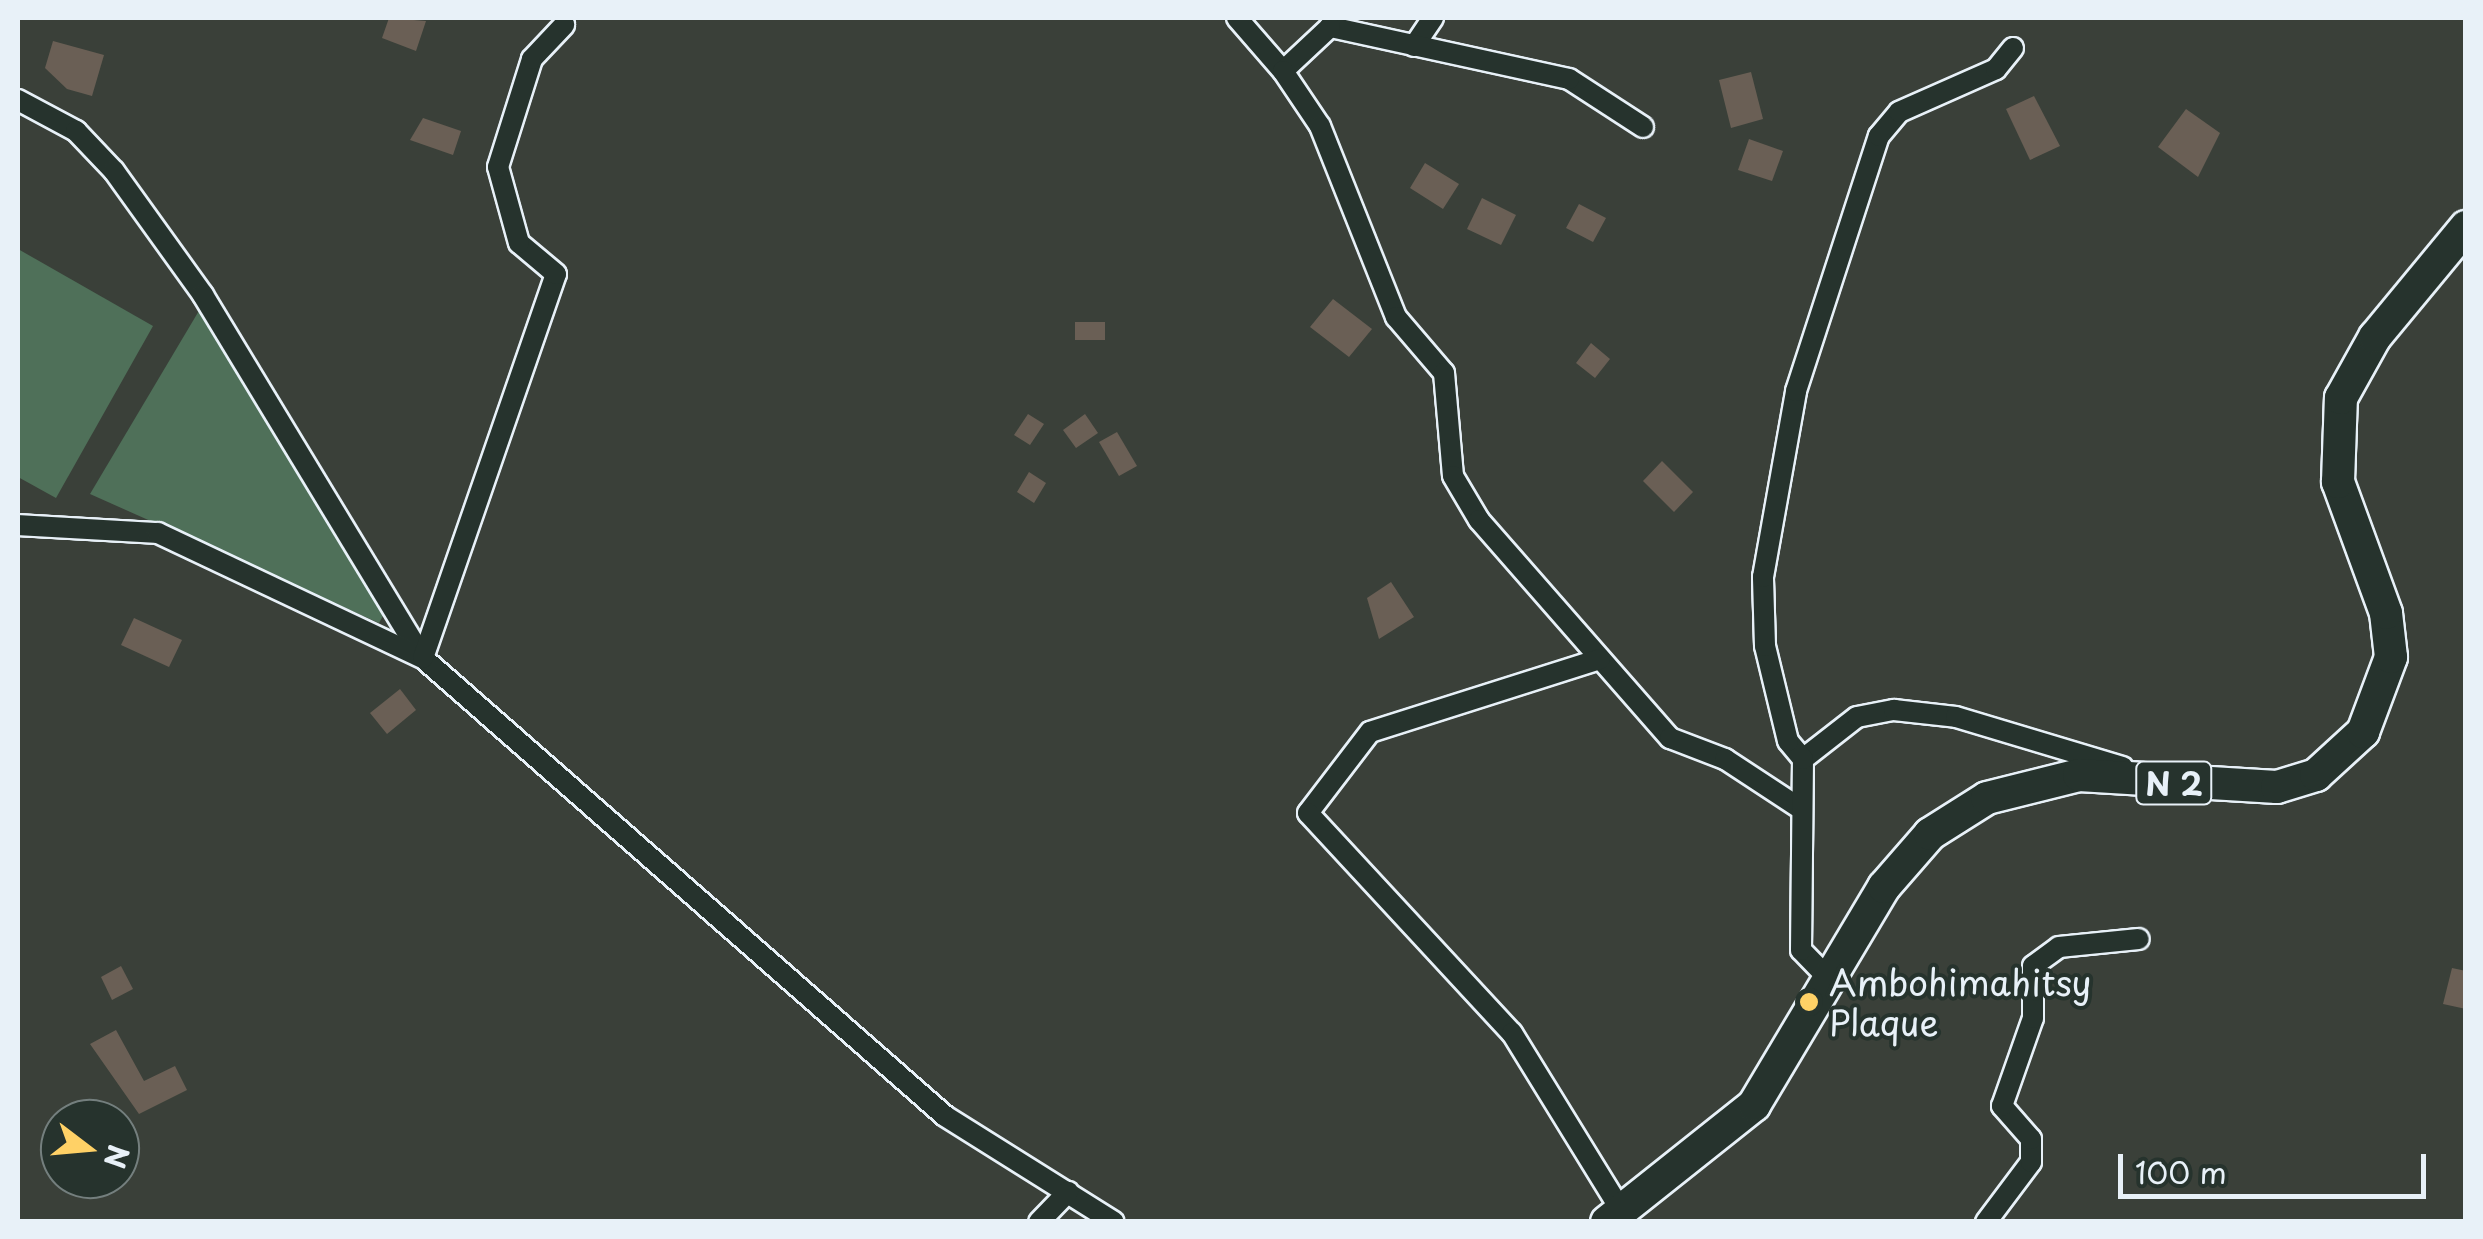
<!DOCTYPE html>
<html>
<head>
<meta charset="utf-8">
<style>
  body { margin:0 }
  #map { position:relative; width:2483px; height:1239px; overflow:hidden; background:#3a4039; font-family:"Playpen Sans",sans-serif }
  div>[style] { position:absolute }
  .green>* { inset:0; background:#4f7059 }
  .building>* { inset:0; background:#6a5f55 }
  .roads { filter:drop-shadow(2px 0 #e8f1f8) drop-shadow(-2px 0 #e8f1f8) drop-shadow(0 2px #e8f1f8) drop-shadow(0 -2px #e8f1f8) }
  .minor>* { height:20px; margin:-10px; padding:0 10px; transform-origin:10px; border-radius:10px; background:#26332d }
  .primary>* { height:32px; margin:-16px; padding:0 16px; transform-origin:16px; border-radius:16px; background:#26332d }
  .dots>* { width:28px; height:28px; translate:-50% -50%; box-sizing:border-box; border:5px solid #26332d; border-radius:50% }
  span { translate:-50% -50%; white-space:nowrap; text-align:center; line-height:1.15; -webkit-text-stroke:8px #26332d; paint-order:stroke }
  .shield-label span { padding:2px 8px; background:#26332d; border:2px solid; border-radius:8px; -webkit-text-stroke-width:0 }
  .shield-label { font-size:32px; color:#e8f1f8; font-weight:700 }
  .poi-label { font-size:35px; color:#e8f1f8 }
  .left { translate:0 -50%; text-align:left }
  .frame { position:absolute; inset:0; border:20px solid #e8f1f8; pointer-events:none }
  .north { position:absolute; left:40px; top:1099px; width:100px; height:100px; box-sizing:border-box; background:#26332d; border:2px solid #747f7e; border-radius:50%; rotate:106deg; font-size:28px; font-weight:700; line-height:40px; text-align:center; color:#e8f1f8 }
  .north::after { content:''; display:block; margin:auto; width:35px; height:45px; background:#ffd166; clip-path:polygon(50% 0,100% 100%,50% 72%,0 100%) }
  .scale { position:absolute; left:2118px; top:1154px; width:308px; height:45px; box-sizing:border-box; border:5px solid #e8f1f8; border-top:0; padding-left:12px; font-size:30px; line-height:35px; white-space:nowrap; color:#e8f1f8; -webkit-text-stroke:8px #26332d; paint-order:stroke }
</style>
</head>
<body>
<div id="map">
  <div class="green">
    <div style="clip-path:polygon(18px 249px,153px 326px,56px 498px,18px 477px)"></div>
    <div style="clip-path:polygon(203px 304px,388px 607px,379px 623px,90px 494px)"></div>
  </div>
  <div class="building">
    <div style="clip-path:polygon(389px 18px,426px 21px,416px 51px,382px 38px)"></div>
    <div style="clip-path:polygon(53px 41px,104px 55px,92px 96px,67px 89px,45px 68px)"></div>
    <div style="clip-path:polygon(1751px 72px,1763px 119px,1731px 128px,1719px 80px)"></div>
    <div style="clip-path:polygon(2034px 96px,2060px 146px,2030px 160px,2006px 109px)"></div>
    <div style="clip-path:polygon(2186px 109px,2220px 133px,2198px 177px,2158px 147px)"></div>
    <div style="clip-path:polygon(423px 118px,461px 131px,453px 155px,410px 140px)"></div>
    <div style="clip-path:polygon(1749px 139px,1783px 151px,1772px 181px,1738px 170px)"></div>
    <div style="clip-path:polygon(1425px 163px,1459px 184px,1443px 209px,1410px 188px)"></div>
    <div style="clip-path:polygon(1482px 198px,1516px 215px,1501px 245px,1467px 229px)"></div>
    <div style="clip-path:polygon(1579px 204px,1606px 218px,1593px 242px,1566px 228px)"></div>
    <div style="clip-path:polygon(1333px 299px,1372px 329px,1349px 357px,1310px 327px)"></div>
    <div style="clip-path:polygon(1075px 322px,1105px 322px,1105px 340px,1075px 340px)"></div>
    <div style="clip-path:polygon(1591px 343px,1610px 359px,1595px 378px,1576px 363px)"></div>
    <div style="clip-path:polygon(1028px 414px,1044px 424px,1030px 445px,1014px 435px)"></div>
    <div style="clip-path:polygon(1085px 414px,1098px 433px,1076px 448px,1063px 430px)"></div>
    <div style="clip-path:polygon(1117px 432px,1137px 466px,1119px 476px,1099px 442px)"></div>
    <div style="clip-path:polygon(1662px 461px,1693px 492px,1674px 512px,1643px 481px)"></div>
    <div style="clip-path:polygon(1029px 472px,1046px 483px,1034px 503px,1017px 492px)"></div>
    <div style="clip-path:polygon(1391px 582px,1414px 617px,1379px 639px,1367px 598px)"></div>
    <div style="clip-path:polygon(134px 618px,182px 640px,169px 667px,121px 645px)"></div>
    <div style="clip-path:polygon(400px 689px,416px 710px,387px 734px,370px 713px)"></div>
    <div style="clip-path:polygon(121px 966px,133px 989px,112px 1000px,101px 977px)"></div>
    <div style="clip-path:polygon(2452px 968px,2466px 971px,2466px 1009px,2443px 1004px)"></div>
    <div style="clip-path:polygon(116px 1030px,144px 1081px,175px 1066px,187px 1090px,139px 1114px,90px 1044px)"></div>
  </div>
  <div class="roads">
    <div class="minor">
      <div style="left:1237px;top:18px;width:70px;rotate:49deg"></div>
      <div style="left:1414px;top:46px;width:34px;rotate:-56deg"></div>
      <div style="left:18px;top:100px;width:66px;rotate:28.1deg"></div>
      <div style="left:76px;top:131px;width:55px;rotate:46.5deg"></div>
      <div style="left:114px;top:171px;width:153px;rotate:54.3deg"></div>
      <div style="left:203px;top:295px;width:422px;rotate:58.8deg"></div>
      <div style="left:1643px;top:127px;width:88px;rotate:-147deg"></div>
      <div style="left:1569px;top:79px;width:245px;rotate:-167.7deg"></div>
      <div style="left:1330px;top:27px;width:64px;rotate:136.9deg"></div>
      <div style="left:1283px;top:71px;width:66px;rotate:56.1deg"></div>
      <div style="left:1320px;top:126px;width:206px;rotate:68.3deg"></div>
      <div style="left:1396px;top:317px;width:74px;rotate:49.4deg"></div>
      <div style="left:1444px;top:373px;width:103px;rotate:85deg"></div>
      <div style="left:1453px;top:476px;width:51px;rotate:59.4deg"></div>
      <div style="left:1479px;top:520px;width:290px;rotate:48.8deg"></div>
      <div style="left:1670px;top:738px;width:59px;rotate:20.9deg"></div>
      <div style="left:1725px;top:759px;width:87px;rotate:33.3deg"></div>
      <div style="left:18px;top:525px;width:140px;rotate:3.3deg"></div>
      <div style="left:158px;top:533px;width:293px;rotate:25.3deg"></div>
      <div style="left:423px;top:658px;width:694px;rotate:41.26deg"></div>
      <div style="left:945px;top:1116px;width:199px;rotate:32.1deg"></div>
      <div style="left:423px;top:658px;width:406px;rotate:-70.9deg"></div>
      <div style="left:556px;top:274px;width:48px;rotate:-140deg"></div>
      <div style="left:519px;top:243px;width:79px;rotate:-105.4deg"></div>
      <div style="left:498px;top:167px;width:113px;rotate:-72.5deg"></div>
      <div style="left:532px;top:59px;width:47px;rotate:-46.7deg"></div>
      <div style="left:1600px;top:659px;width:241px;rotate:162.4deg"></div>
      <div style="left:1370px;top:732px;width:102px;rotate:127.4deg"></div>
      <div style="left:1308px;top:813px;width:300px;rotate:47.2deg"></div>
      <div style="left:1512px;top:1033px;width:204px;rotate:58.4deg"></div>
      <div style="left:1803px;top:759px;width:68px;rotate:-37.9deg"></div>
      <div style="left:1857px;top:717px;width:38px;rotate:-11deg"></div>
      <div style="left:1894px;top:710px;width:62px;rotate:6.4deg"></div>
      <div style="left:1956px;top:717px;width:174px;rotate:16.7deg"></div>
      <div style="left:1831px;top:981px;width:43px;rotate:-134.1deg"></div>
      <div style="left:1801px;top:950px;width:191px;rotate:-89.4deg"></div>
      <div style="left:1803px;top:759px;width:23px;rotate:-130deg"></div>
      <div style="left:1788px;top:741px;width:98px;rotate:-103.6deg"></div>
      <div style="left:1765px;top:646px;width:69px;rotate:-91.7deg"></div>
      <div style="left:1763px;top:577px;width:189px;rotate:-79.9deg"></div>
      <div style="left:1796px;top:391px;width:268px;rotate:-72deg"></div>
      <div style="left:1879px;top:136px;width:31px;rotate:-50deg"></div>
      <div style="left:1899px;top:112px;width:106px;rotate:-23.9deg"></div>
      <div style="left:1996px;top:69px;width:27px;rotate:-51deg"></div>
      <div style="left:1039px;top:1222px;width:42px;rotate:-46deg"></div>
      <div style="left:1986px;top:1222px;width:75px;rotate:-53.1deg"></div>
      <div style="left:2031px;top:1162px;width:23px;rotate:-90deg"></div>
      <div style="left:2031px;top:1139px;width:44px;rotate:-131.3deg"></div>
      <div style="left:2002px;top:1106px;width:93px;rotate:-70.6deg"></div>
      <div style="left:2033px;top:1018px;width:52px;rotate:-90deg"></div>
      <div style="left:2033px;top:966px;width:32px;rotate:-36deg"></div>
      <div style="left:2059px;top:947px;width:80px;rotate:-5.7deg"></div>
    </div>
    <div class="primary">
      <div style="left:1607px;top:1222px;width:188px;rotate:-38.5deg"></div>
      <div style="left:1754px;top:1105px;width:254px;rotate:-59.2deg"></div>
      <div style="left:1884px;top:887px;width:70px;rotate:-49deg"></div>
      <div style="left:1930px;top:834px;width:67px;rotate:-32.3deg"></div>
      <div style="left:1987px;top:798px;width:95px;rotate:-14deg"></div>
      <div style="left:2079px;top:775px;width:198px;rotate:3.5deg"></div>
      <div style="left:2277px;top:787px;width:41px;rotate:-17.1deg"></div>
      <div style="left:2316px;top:775px;width:64px;rotate:-42.5deg"></div>
      <div style="left:2363px;top:732px;width:80px;rotate:-69.5deg"></div>
      <div style="left:2391px;top:657px;width:44px;rotate:-96.5deg"></div>
      <div style="left:2386px;top:613px;width:140px;rotate:-110.1deg"></div>
      <div style="left:2338px;top:482px;width:84px;rotate:-88deg"></div>
      <div style="left:2341px;top:398px;width:70px;rotate:-60.9deg"></div>
      <div style="left:2375px;top:337px;width:143px;rotate:-50.4deg"></div>
    </div>
  </div>
  <div class="dots">
    <div style="left:1809px;top:1002px;background:#ffd166"></div>
  </div>
  <div class="shield-label">
    <span style="left:2174px;top:783px">N 2</span>
  </div>
  <div class="poi-label">
    <span class="left" style="left:1829px;top:1002px">Ambohimahitsy<br>Plaque</span>
  </div>
  <div class="frame"></div>
  <div class="north">N</div>
  <div class="scale">100 m</div>
</div>
</body>
</html>
